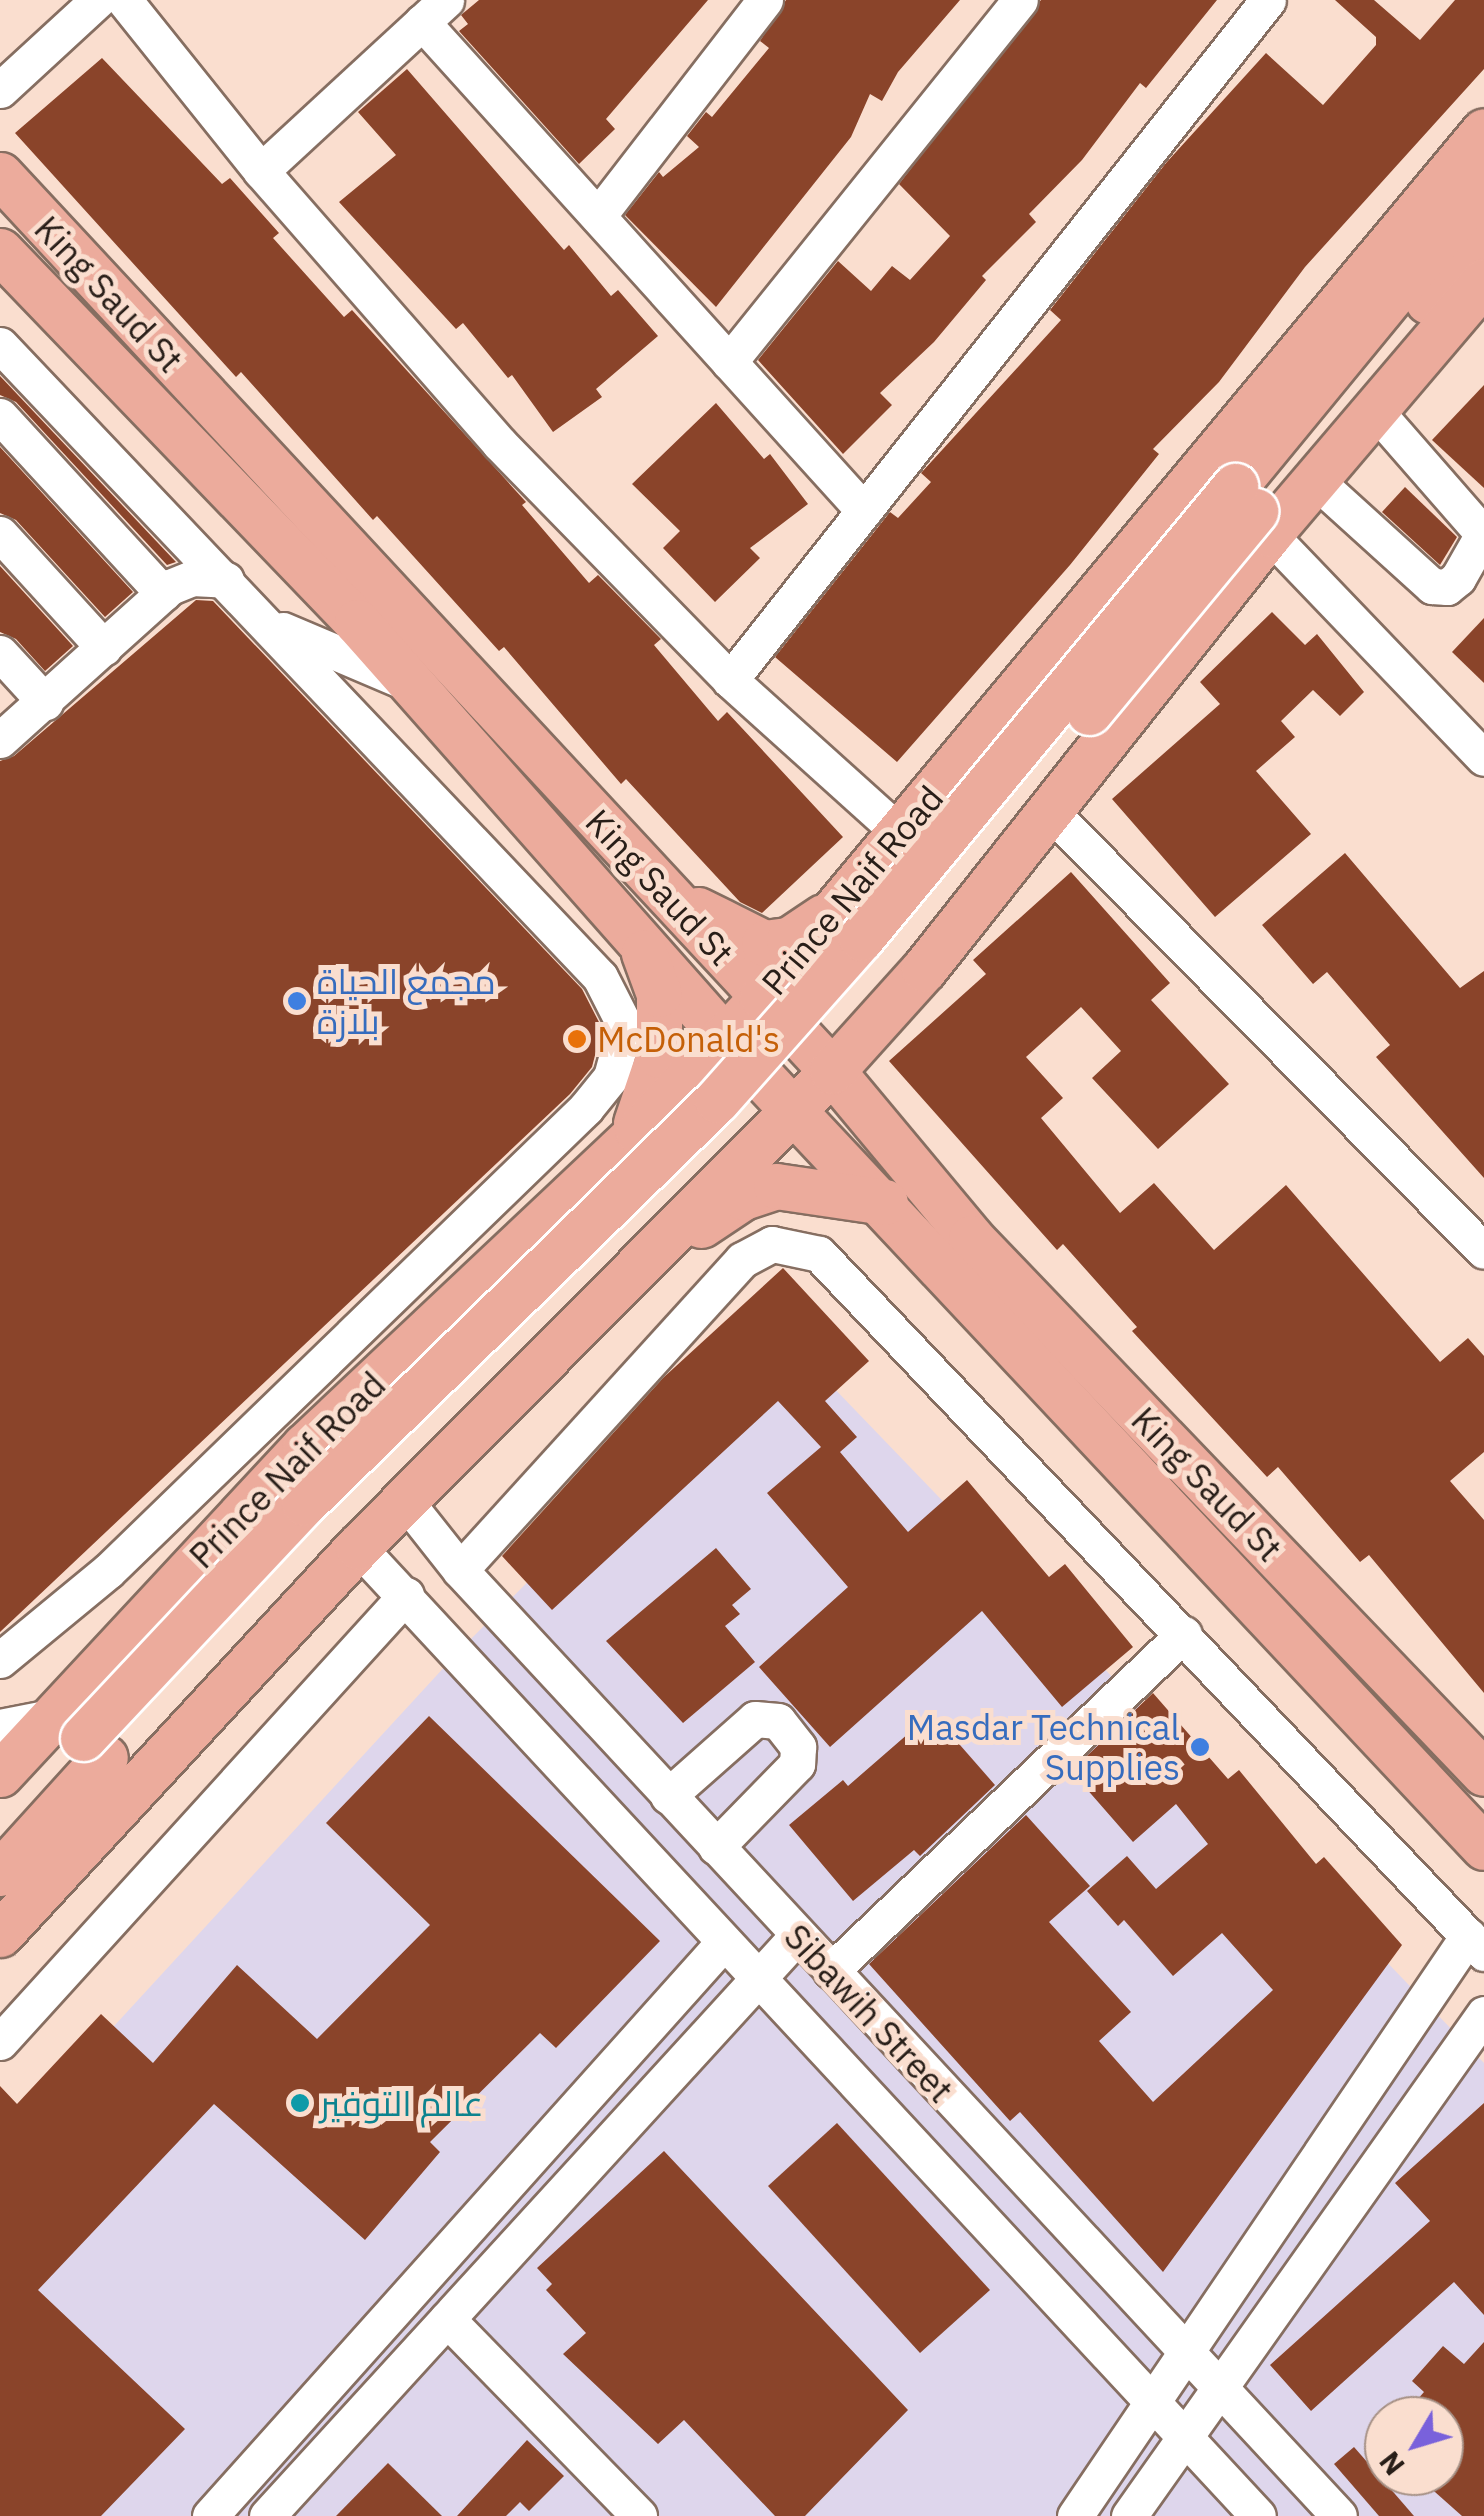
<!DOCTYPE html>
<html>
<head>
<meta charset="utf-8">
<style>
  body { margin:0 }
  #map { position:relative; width:1484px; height:2516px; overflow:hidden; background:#fadecf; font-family:"IBM Plex Sans",Cairo,sans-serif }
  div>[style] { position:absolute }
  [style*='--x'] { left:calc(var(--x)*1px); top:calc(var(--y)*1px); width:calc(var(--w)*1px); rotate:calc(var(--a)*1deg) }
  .commercial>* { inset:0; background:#ded6ec }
  .building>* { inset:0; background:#8a442a }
  .roads { filter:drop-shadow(2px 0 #866e61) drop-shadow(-2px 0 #866e61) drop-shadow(0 2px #866e61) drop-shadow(0 -2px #866e61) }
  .minor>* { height:35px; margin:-17.5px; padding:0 17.5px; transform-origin:17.5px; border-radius:17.5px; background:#fff }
  .major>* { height:45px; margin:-22.5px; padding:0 22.5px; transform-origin:22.5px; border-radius:22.5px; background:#ecab9c }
  .bridges { filter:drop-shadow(2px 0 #fff) drop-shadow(-2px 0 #fff) drop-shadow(0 2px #fff) drop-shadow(0 -2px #fff) }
  .major-bridge>* { height:45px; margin:-22.5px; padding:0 22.5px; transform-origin:22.5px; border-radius:22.5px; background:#ecab9c }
  .dots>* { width:28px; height:28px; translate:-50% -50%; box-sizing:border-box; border:5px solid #fadecf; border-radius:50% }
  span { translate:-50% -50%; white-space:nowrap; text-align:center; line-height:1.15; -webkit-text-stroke:10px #fadecf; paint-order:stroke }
  .street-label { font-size:35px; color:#281e18 }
  .shop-label { font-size:35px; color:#366cbe }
  .left { translate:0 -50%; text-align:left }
  .right { translate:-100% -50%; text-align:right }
  .food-label { font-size:35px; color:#c56008 }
  .culture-label { font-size:35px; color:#0d838f }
  .north { position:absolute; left:1364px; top:2396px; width:100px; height:100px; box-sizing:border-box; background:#fadecf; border:2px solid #a69186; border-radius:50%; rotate:232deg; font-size:28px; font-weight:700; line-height:40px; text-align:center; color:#281e18 }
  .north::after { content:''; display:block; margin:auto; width:35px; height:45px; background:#7961db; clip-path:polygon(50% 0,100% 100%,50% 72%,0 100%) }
</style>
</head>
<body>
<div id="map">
  <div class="commercial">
    <div style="clip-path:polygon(evenodd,778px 1330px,1484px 2063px,1484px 2516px,0 2516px,0 2150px,460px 1650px,778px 1330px,1384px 2416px,1444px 2416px,1444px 2476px,1384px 2476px,1384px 2416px)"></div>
  </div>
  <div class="building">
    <div style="clip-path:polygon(479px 0,708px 0,606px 119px,615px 129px,579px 164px,459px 31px,468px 24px,461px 15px)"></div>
    <div style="clip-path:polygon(786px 0,960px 0,898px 72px,882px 101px,870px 94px,851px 137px,716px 307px,625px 215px,659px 172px,663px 177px,699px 147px,687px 136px,706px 112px,712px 117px,769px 48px,760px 41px)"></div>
    <div style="clip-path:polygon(1041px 0,1217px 0,1146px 88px,1140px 83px,1082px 160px,1029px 214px,1036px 222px,982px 276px,986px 280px,934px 342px,880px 393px,892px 405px,843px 454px,758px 360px,838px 261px,871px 291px,892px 266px,910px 280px,950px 236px,899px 184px)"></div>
    <div style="clip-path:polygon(1335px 0,1374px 0,1420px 40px,1455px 0,1484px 0,1484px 69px,1305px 267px,1219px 382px,1153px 449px,1159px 454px,1070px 565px,897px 762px,775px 657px,890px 512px,898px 518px,931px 482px,921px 473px,1061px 320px,1050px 310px,1166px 163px,1266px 53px,1323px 105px,1376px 45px,1376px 37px)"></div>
    <div style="clip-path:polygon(102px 58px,222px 184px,230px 178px,279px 233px,273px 238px,344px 317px,352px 310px,526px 502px,522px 505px,589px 583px,598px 575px,661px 639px,654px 645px,718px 721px,727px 712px,843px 837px,762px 913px,740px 902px,626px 779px,621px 784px,504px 647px,499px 651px,377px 516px,373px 520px,241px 372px,236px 377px,15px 133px)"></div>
    <div style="clip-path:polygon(407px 69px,564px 250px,569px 245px,611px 296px,618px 290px,658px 336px,596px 389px,602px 397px,553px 432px,512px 375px,508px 378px,463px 323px,456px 329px,339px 202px,396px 155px,358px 112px)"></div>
    <div style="clip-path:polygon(0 376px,176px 562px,167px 565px,16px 402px,0 395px)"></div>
    <div style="clip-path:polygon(1484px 385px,1484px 488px,1432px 440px)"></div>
    <div style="clip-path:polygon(716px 403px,764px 459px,770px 454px,808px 504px,750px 548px,760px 558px,715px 602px,663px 548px,680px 531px,632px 484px)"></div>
    <div style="clip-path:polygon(0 447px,133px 592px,105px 617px,16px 520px,0 513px)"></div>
    <div style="clip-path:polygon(1405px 487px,1457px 537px,1440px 565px,1382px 512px)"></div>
    <div style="clip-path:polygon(0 566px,73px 646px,45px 671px,16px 639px,0 632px)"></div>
    <div style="clip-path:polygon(196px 600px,213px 601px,582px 989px,602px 1028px,592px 1067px,570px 1094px,0 1632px,0 761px,14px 756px)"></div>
    <div style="clip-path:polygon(1272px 612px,1305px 645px,1317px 634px,1364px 692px,1340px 716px,1313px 690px,1281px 721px,1295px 737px,1256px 771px,1311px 834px,1215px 917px,1112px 799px,1220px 704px,1200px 682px)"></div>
    <div style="clip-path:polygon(1484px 618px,1484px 683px,1452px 652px)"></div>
    <div style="clip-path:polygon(1345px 853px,1460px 988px,1484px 971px,1484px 1178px,1376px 1057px,1390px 1045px,1327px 972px,1313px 984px,1262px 925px)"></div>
    <div style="clip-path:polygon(1071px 872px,1170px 983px,1151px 1000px,1229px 1084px,1158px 1149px,1092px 1078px,1121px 1051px,1081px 1007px,1026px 1057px,1063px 1098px,1041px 1118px,1120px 1213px,1154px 1183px,1214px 1250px,1286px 1185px,1440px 1362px,1468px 1338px,1484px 1356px,1484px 1452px,1450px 1481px,1484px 1520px,1484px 1693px,1369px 1555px,1360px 1562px,1278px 1467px,1267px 1477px,1132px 1331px,1137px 1327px,1063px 1244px,1057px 1250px,889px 1061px,986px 974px,973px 960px)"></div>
    <div style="clip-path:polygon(783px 1268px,869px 1361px,825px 1401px,857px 1437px,840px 1452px,908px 1532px,967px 1480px,1049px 1577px,1065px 1564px,1133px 1647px,1062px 1707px,982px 1611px,830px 1747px,759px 1667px,848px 1587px,767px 1493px,821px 1447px,778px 1401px,552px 1610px,502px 1556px,663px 1378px)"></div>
    <div style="clip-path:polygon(716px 1548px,751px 1589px,732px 1605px,740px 1614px,725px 1626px,755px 1662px,683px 1723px,606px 1641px)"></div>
    <div style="clip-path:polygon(1153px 1693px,1228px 1779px,1239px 1770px,1316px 1864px,1324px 1857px,1402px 1945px,1163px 2272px,1020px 2112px,1010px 2121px,869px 1964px,1026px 1815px,1090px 1886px,1049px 1922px,1131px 2012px,1099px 2041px,1153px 2102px,1273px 1990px,1222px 1933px,1173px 1976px,1124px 1920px,1118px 1926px,1087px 1891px,1127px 1856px,1156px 1889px,1208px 1844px,1176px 1804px,1133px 1842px,1071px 1771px)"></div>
    <div style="clip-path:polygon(932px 1713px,995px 1785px,920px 1856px,914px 1850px,853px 1901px,789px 1825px,843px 1780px,848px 1786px)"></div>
    <div style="clip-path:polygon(429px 1716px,660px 1941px,556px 2048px,540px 2033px,430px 2142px,440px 2152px,365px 2240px,214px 2104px,38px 2290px,185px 2429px,101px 2516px,0 2516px,0 2086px,17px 2104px,101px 2014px,153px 2063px,237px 1965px,317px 2039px,430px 1925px,326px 1823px)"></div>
    <div style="clip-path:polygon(1484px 2103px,1484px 2315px,1454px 2282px,1311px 2411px,1270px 2365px,1430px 2221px,1395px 2183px)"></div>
    <div style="clip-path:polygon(837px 2123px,990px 2290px,920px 2353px,768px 2186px)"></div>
    <div style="clip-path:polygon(664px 2151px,908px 2410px,805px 2516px,775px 2516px,684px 2420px,658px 2444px,563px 2354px,586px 2333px,546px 2290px,552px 2284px,537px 2268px)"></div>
    <div style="clip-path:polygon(1484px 2342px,1484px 2516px,1462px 2516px,1417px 2476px,1444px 2476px,1444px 2416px,1403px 2416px,1424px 2392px,1412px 2381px,1443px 2346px,1464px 2364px)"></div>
    <div style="clip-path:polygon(527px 2440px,564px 2476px,529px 2511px,520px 2502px,506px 2516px,457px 2516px)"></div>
    <div style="clip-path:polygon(1354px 2447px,1382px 2479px,1414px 2516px,1379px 2516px,1334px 2464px)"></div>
    <div style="clip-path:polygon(388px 2463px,442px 2516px,336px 2516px)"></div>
  </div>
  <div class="roads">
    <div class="minor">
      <div style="--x:124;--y:0;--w:219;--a:51.3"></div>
      <div style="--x:261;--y:171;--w:361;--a:48.8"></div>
      <div style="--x:499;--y:443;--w:331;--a:45.7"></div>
      <div style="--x:730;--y:680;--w:229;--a:42"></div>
      <div style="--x:422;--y:22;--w:659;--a:47.89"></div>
      <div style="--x:0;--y:90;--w:133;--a:-42.6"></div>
      <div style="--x:261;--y:171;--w:252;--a:-42.7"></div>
      <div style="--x:598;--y:216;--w:273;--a:-52.3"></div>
      <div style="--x:0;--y:345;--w:871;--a:46.49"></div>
      <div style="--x:600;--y:977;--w:55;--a:63"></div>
      <div style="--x:625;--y:1026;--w:53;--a:105.4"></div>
      <div style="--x:611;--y:1077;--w:40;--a:129"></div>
      <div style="--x:586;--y:1108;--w:665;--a:135.91"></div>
      <div style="--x:108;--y:1571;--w:140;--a:140.5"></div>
      <div style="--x:729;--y:362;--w:464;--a:-51.2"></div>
      <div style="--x:0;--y:416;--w:241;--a:47.4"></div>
      <div style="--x:1315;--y:480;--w:158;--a:42.2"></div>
      <div style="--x:1432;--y:586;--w:15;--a:4"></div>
      <div style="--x:1447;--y:587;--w:14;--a:-39"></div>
      <div style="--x:1458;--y:578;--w:51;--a:-60.4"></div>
      <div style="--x:1483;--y:534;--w:164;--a:-131.1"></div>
      <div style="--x:0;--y:534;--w:154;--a:47.6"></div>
      <div style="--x:1269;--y:534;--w:310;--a:46.2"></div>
      <div style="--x:283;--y:630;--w:138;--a:23"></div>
      <div style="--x:0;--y:653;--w:67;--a:47.4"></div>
      <div style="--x:730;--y:680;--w:867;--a:-51.65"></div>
      <div style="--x:0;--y:740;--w:229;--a:-42"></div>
      <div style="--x:170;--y:587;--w:24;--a:-22"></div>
      <div style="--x:192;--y:578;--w:34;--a:3"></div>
      <div style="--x:1049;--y:810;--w:619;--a:45.39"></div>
      <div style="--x:407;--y:1503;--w:85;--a:51.7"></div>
      <div style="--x:460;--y:1570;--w:1291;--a:47.1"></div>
      <div style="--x:358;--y:1547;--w:1322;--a:47.11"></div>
      <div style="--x:460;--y:1570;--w:419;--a:-47.7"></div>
      <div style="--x:742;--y:1260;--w:34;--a:-28"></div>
      <div style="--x:772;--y:1244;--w:48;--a:12"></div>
      <div style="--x:819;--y:1254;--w:965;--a:46.43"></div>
      <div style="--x:0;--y:1727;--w:52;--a:-11.1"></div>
      <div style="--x:668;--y:1796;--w:116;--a:-41.5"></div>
      <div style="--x:755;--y:1719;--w:23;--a:5"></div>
      <div style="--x:778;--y:1721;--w:33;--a:52"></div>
      <div style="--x:798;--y:1747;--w:17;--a:93"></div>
      <div style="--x:797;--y:1764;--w:116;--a:134.3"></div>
      <div style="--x:831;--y:1971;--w:488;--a:-43.7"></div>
      <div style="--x:0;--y:2042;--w:604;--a:-47.75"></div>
      <div style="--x:447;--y:2319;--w:275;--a:45.7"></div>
      <div style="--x:210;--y:2516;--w:768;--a:-48.17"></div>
      <div style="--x:267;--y:2516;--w:786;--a:-47.58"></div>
      <div style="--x:1075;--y:2516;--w:701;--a:-55.88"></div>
      <div style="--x:1129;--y:2516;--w:615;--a:-54.73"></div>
    </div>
    <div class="major">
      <div style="--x:0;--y:175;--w:1223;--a:47.12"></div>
      <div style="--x:832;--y:1071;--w:217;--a:50.2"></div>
      <div style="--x:971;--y:1238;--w:741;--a:46.2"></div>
      <div style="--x:0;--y:251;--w:515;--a:46.1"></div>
      <div style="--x:357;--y:622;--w:553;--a:48.52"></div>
      <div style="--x:723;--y:1036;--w:1112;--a:46.82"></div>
      <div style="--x:1428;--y:301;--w:87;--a:-50.1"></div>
      <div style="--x:1235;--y:486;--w:392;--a:-50.6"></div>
      <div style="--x:698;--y:910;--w:74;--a:26.6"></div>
      <div style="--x:764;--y:943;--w:25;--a:-7"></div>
      <div style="--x:789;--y:940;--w:41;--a:-34.1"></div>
      <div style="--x:636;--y:1123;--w:72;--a:-71.3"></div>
      <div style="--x:659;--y:1055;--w:61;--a:-90"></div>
      <div style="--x:659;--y:994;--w:44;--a:-110.1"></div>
      <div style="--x:701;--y:1225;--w:50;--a:-33.7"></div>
      <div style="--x:743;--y:1197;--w:35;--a:-18"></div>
      <div style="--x:776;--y:1186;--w:110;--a:8.4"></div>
      <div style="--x:0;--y:1774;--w:448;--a:-47.1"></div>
      <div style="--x:305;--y:1446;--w:458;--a:-43.3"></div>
      <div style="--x:638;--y:1132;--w:183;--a:-47.4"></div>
      <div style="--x:762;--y:997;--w:1127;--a:-50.18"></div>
      <div style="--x:0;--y:1873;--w:156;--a:-47.8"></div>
      <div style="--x:0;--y:1934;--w:527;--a:-47.23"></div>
      <div style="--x:358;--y:1547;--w:672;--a:-45.12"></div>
      <div style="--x:832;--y:1071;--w:137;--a:-48"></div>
      <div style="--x:924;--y:969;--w:555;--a:-51.58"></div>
      <div style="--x:1269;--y:534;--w:332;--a:-49.6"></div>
    </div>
  </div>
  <div class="bridges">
    <div class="major-bridge">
      <div style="--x:1089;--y:712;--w:261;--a:-50.4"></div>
      <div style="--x:83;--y:1738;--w:323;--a:-46.8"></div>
      <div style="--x:304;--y:1503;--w:577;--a:-44.3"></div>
      <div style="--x:717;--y:1100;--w:217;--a:-48.4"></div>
      <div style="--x:861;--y:938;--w:587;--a:-50.39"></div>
    </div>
  </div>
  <div class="dots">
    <div style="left:297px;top:1001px;background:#3f7fe0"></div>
    <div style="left:577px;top:1039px;background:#e8710a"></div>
    <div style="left:1200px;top:1747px;background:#3f7fe0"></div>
    <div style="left:300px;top:2103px;background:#0f9aa8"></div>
  </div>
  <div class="street-label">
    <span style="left:109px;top:294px;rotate:47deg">King Saud St</span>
    <span style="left:660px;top:887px;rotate:47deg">King Saud St</span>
    <span style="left:852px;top:890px;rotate:-50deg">Prince Naif Road</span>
    <span style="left:287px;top:1470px;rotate:-45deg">Prince Naif Road</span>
    <span style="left:1207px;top:1484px;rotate:46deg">King Saud St</span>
    <span style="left:869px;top:2013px;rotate:47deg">Sibawih Street</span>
  </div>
  <div class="shop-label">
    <span class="left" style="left:317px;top:1001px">مجمع الحياة<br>بلازة</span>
    <span class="right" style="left:1180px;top:1747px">Masdar Technical<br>Supplies</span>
  </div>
  <div class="food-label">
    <span class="left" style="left:597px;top:1039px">McDonald's</span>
  </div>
  <div class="culture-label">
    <span class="left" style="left:320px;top:2103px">عالم التوفير</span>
  </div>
  <div class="north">N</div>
</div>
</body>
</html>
